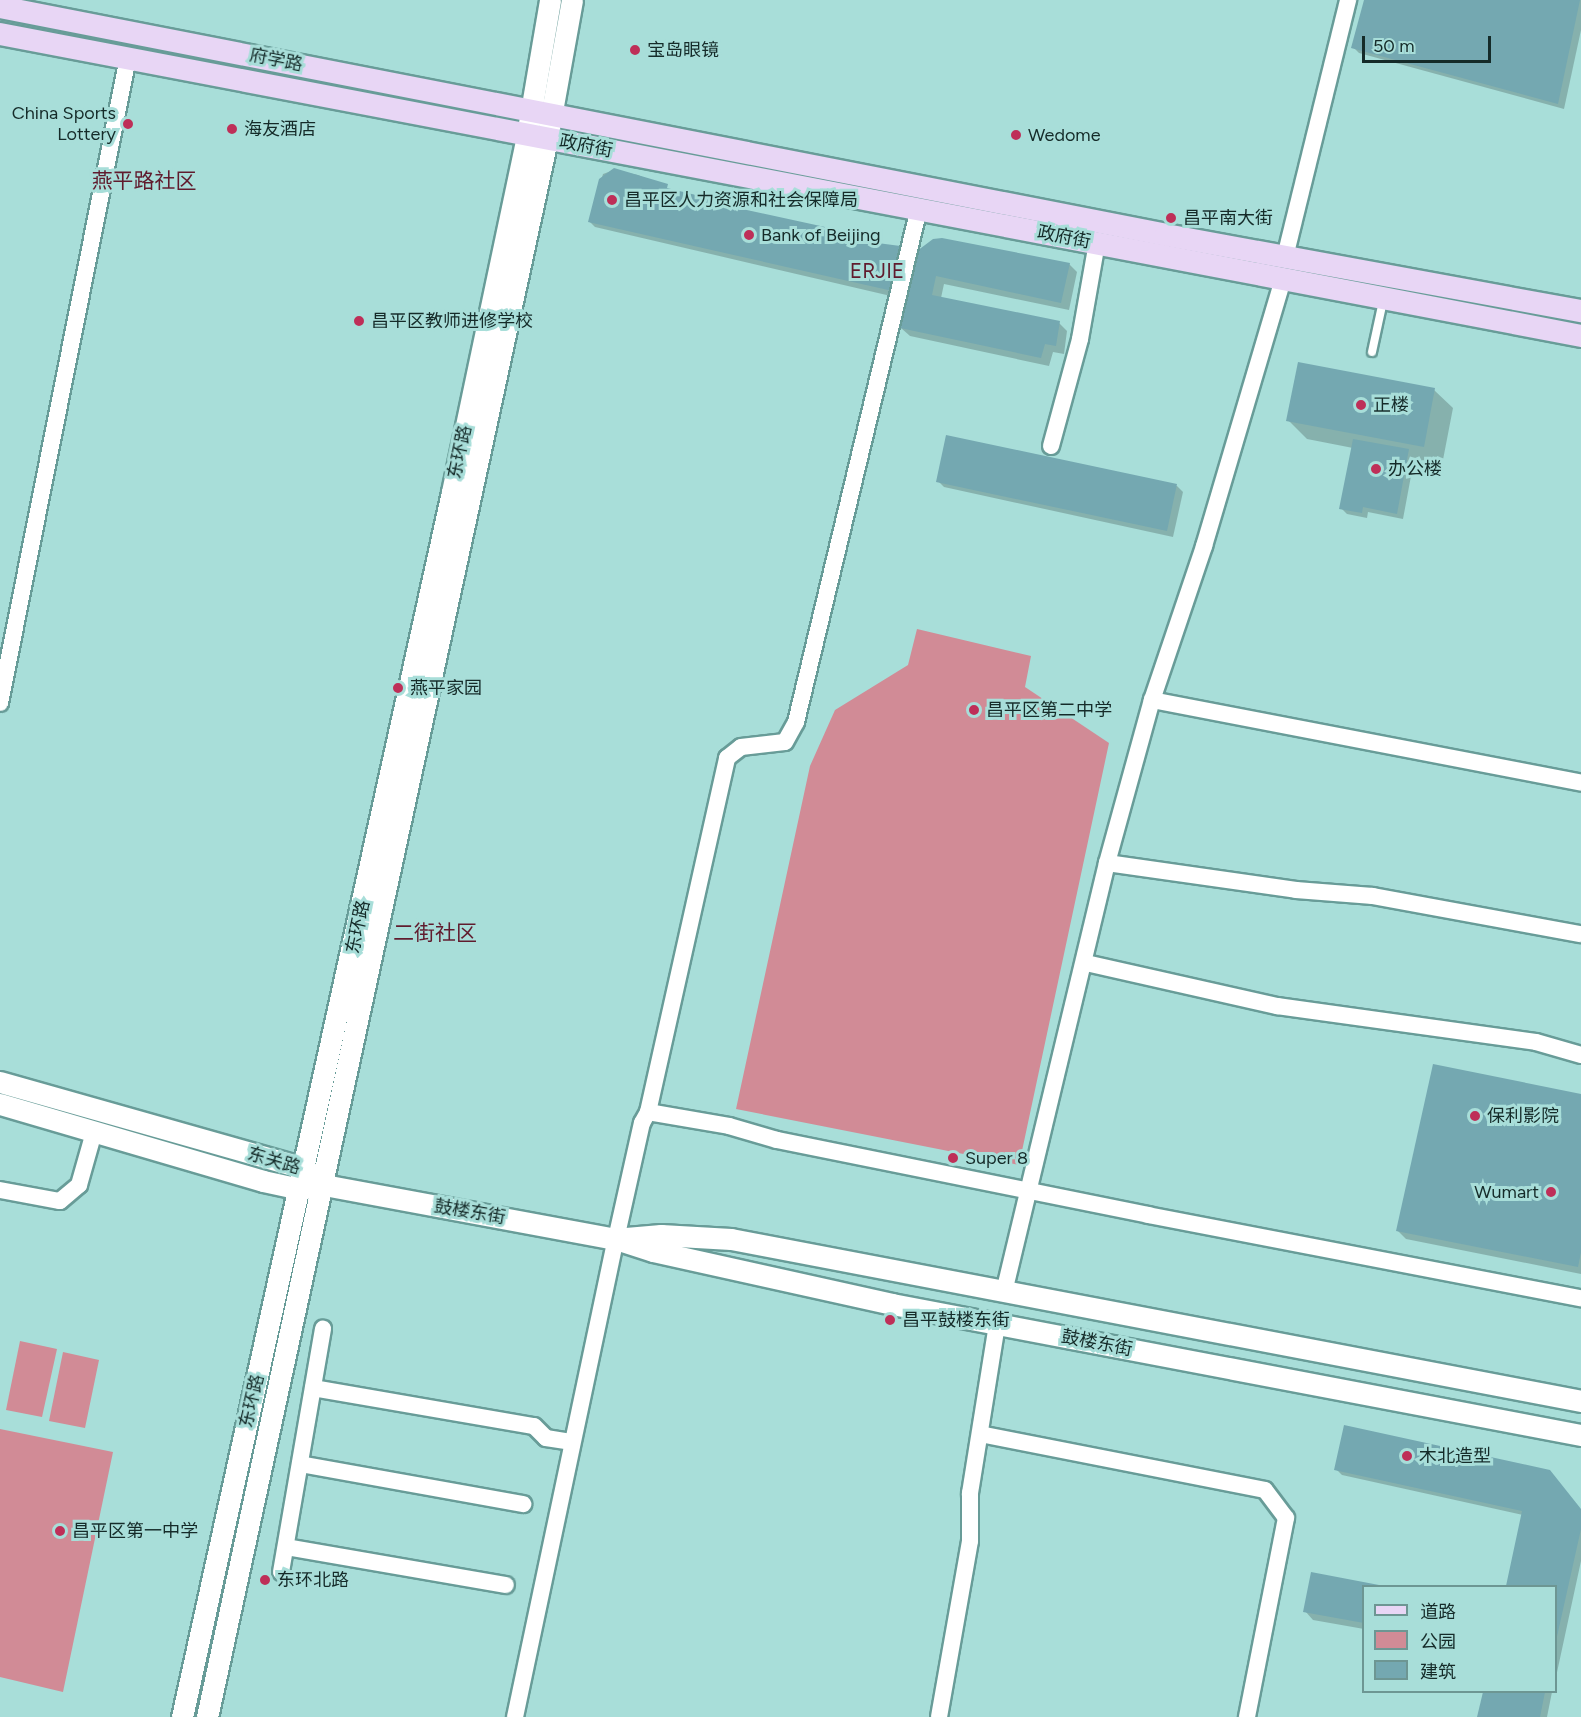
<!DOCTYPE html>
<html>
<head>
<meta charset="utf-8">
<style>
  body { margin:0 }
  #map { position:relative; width:1581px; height:1717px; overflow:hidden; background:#a8ded9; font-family:Figtree,"Noto Sans SC",sans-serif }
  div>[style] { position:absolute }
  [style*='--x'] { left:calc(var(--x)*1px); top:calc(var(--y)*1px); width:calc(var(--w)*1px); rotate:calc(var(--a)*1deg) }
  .green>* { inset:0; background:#d18b96 }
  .shadow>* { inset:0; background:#0003 }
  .building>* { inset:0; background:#74a8b1 }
  .roads { filter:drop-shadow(2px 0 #689c98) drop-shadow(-2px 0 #689c98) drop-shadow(0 2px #689c98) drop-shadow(0 -2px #689c98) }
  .service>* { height:8px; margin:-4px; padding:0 4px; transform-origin:4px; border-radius:4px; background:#fff }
  .minor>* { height:16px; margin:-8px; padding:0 8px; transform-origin:8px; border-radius:8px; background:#fff }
  .tertiary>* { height:21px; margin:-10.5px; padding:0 10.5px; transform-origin:10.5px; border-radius:10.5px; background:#fff }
  .secondary>* { height:22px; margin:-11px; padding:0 11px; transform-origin:11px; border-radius:11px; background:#e8d6f5 }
  .dots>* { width:16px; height:16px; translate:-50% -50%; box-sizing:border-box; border:3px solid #a8ded9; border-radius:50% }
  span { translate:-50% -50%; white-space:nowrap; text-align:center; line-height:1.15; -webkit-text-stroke:6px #a8ded9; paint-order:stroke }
  .poi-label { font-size:18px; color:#152b29 }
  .left { translate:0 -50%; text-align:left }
  .right { translate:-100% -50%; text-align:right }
  .street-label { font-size:18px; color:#152b29 }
  .quarter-label { font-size:21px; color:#601b2d }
  .legend { position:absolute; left:1362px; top:1585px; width:195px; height:108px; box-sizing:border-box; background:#a8ded9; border:2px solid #6d9693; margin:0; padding:8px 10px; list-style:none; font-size:18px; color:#152b29 }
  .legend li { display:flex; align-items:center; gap:12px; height:30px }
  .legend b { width:30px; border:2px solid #6d9693 }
  .scale { position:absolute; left:1362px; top:36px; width:129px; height:27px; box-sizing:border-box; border:3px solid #152b29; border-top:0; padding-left:8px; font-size:18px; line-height:21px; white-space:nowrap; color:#152b29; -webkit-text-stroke:4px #a8ded9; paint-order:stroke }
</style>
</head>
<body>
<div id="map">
  <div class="green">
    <div style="clip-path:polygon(917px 629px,1031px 656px,1025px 687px,1109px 743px,1019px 1165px,736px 1109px,810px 766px,835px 710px,908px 665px)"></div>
    <div style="clip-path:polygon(20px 1341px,57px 1349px,42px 1417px,6px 1410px)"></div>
    <div style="clip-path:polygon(63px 1352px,99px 1360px,85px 1428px,49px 1421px)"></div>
    <div style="clip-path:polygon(0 1429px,113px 1452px,63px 1692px,0 1677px)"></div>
  </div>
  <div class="shadow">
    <div style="clip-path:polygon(1366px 0,1581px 0,1581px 30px,1564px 109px,1359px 53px,1353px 47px)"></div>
    <div style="clip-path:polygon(614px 170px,638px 175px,673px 191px,724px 203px,729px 208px,848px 233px,853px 242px,907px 248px,917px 258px,1069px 264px,1077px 272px,1069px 310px,944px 284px,941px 298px,1059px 323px,1067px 331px,1064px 354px,1053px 352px,1049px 366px,910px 336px,901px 328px,908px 300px,595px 227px,589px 221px,603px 174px)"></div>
    <div style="clip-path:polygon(1434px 390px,1453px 408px,1442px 465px,1414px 460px,1403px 519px,1368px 512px,1367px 518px,1347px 514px,1341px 508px,1353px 448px,1307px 439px,1288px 420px)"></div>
    <div style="clip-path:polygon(938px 481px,1177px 486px,1183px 492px,1173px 537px,944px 487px)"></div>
    <div style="clip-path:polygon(1581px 1095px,1581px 1274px,1406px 1239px,1398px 1231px)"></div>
    <div style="clip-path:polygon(1336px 1469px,1581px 1510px,1581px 1561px,1556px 1677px,1556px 1586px,1507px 1586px,1523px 1515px,1342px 1475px)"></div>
    <div style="clip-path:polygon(1312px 1574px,1376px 1586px,1364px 1586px,1364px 1629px,1313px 1620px,1305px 1611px)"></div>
    <div style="clip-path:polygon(1484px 1692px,1552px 1692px,1547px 1717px,1479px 1717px)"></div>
  </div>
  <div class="building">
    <div style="clip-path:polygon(1364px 0,1580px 0,1558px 104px,1351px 48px)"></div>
    <div style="clip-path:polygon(614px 168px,668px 184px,667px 188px,725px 202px,724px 205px,848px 232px,847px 239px,908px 247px,897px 292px,588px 222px,599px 179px)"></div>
    <div style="clip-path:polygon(942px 238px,1070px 263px,1061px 303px,936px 276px,932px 295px,1060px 321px,1056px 346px,1045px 344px,1041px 358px,900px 328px,917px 251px,933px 239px)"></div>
    <div style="clip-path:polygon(1298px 362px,1435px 388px,1424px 447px,1286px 421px)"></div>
    <div style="clip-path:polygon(946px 435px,1177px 484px,1167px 531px,936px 482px)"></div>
    <div style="clip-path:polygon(1353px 439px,1409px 449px,1397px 514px,1363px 507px,1362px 513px,1339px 509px)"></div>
    <div style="clip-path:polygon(1433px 1064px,1581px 1094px,1581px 1252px,1578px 1267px,1396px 1231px)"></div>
    <div style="clip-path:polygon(1344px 1425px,1550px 1470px,1581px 1509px,1581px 1529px,1556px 1641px,1556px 1586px,1506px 1586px,1522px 1511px,1334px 1470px)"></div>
    <div style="clip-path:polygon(1311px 1572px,1379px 1585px,1364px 1586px,1364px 1623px,1303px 1612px)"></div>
    <div style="clip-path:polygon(1483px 1692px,1545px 1692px,1540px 1717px,1477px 1717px)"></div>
  </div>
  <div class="roads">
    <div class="service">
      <div style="--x:1372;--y:352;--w:52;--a:-77.8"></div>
    </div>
    <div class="minor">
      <div style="--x:1285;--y:257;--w:265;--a:-76.2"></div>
      <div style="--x:1051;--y:446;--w:111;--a:-74.8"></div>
      <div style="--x:1080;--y:339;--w:97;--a:-80"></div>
      <div style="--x:1152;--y:700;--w:437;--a:10.9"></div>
      <div style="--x:0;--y:703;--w:659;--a:-78.79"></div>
      <div style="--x:1107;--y:863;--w:191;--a:8.1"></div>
      <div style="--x:1296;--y:890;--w:77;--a:4.5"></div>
      <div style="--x:1373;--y:896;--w:211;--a:10.4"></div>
      <div style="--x:1086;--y:963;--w:196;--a:12.7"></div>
      <div style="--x:1277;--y:1006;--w:261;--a:7.9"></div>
      <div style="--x:1536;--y:1042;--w:47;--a:16.1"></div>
      <div style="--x:648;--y:1112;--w:82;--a:9.8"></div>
      <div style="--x:729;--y:1126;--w:50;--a:16.3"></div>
      <div style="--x:777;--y:1140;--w:379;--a:11.4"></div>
      <div style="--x:1148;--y:1215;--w:441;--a:10.9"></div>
      <div style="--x:0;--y:1190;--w:61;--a:10.4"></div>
      <div style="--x:60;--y:1201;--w:25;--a:-40"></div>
      <div style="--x:79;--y:1185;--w:55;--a:-74.2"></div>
      <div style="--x:1004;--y:1292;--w:441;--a:-76.5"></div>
      <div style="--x:1107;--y:863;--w:169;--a:-74.6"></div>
      <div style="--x:1152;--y:700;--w:163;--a:-71.3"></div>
      <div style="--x:1204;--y:546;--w:278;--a:-73.5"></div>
      <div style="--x:313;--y:1388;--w:224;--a:9.8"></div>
      <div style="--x:534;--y:1426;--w:17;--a:45"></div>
      <div style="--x:546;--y:1438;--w:25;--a:9"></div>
      <div style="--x:980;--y:1434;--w:290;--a:11.1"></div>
      <div style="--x:1265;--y:1490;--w:35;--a:53"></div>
      <div style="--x:1286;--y:1518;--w:203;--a:101.1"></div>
      <div style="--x:300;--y:1464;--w:227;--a:10.2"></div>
      <div style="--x:286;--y:1547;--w:223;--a:9.8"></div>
      <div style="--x:281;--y:1572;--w:247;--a:-80.2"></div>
      <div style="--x:515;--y:1717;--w:489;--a:-78.1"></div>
      <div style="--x:616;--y:1239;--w:119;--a:-77.4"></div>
      <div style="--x:642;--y:1123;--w:13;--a:-61"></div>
      <div style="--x:648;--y:1112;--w:363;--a:-77.4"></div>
      <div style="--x:727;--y:758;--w:18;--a:-38"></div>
      <div style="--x:741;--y:747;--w:44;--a:-6.5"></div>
      <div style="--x:785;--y:742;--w:23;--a:-61"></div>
      <div style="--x:796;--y:722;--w:529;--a:-76.54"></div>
      <div style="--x:939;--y:1717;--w:179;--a:-80"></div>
      <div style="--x:970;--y:1541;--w:48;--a:-90"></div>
      <div style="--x:970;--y:1493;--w:171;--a:-80.9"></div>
    </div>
    <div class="tertiary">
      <div style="--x:0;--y:1082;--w:316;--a:15.8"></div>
      <div style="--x:304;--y:1168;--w:14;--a:39"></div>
      <div style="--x:0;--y:1104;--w:274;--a:16.3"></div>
      <div style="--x:263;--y:1181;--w:38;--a:12"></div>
      <div style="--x:300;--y:1189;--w:24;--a:-9"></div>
      <div style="--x:324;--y:1185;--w:297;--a:10.5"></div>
      <div style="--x:616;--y:1239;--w:39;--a:18"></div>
      <div style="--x:653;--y:1251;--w:245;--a:12.5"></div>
      <div style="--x:892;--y:1304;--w:701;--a:10.77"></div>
      <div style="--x:626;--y:1238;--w:35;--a:-5"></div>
      <div style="--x:661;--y:1235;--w:70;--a:3.3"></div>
      <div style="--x:731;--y:1239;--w:865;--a:10.79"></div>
      <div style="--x:182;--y:1717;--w:1254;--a:-77.57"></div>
      <div style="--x:452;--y:492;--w:365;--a:-78.1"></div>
      <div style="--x:527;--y:135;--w:137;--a:-80.3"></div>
      <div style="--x:207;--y:1717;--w:1614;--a:-77.84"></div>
      <div style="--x:547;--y:139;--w:141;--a:-79.8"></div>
    </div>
    <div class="secondary">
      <div style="--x:0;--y:7;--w:1188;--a:11.06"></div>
      <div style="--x:1166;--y:235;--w:422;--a:10.4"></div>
      <div style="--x:0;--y:34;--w:1610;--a:10.81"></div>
    </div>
  </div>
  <div class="dots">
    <div style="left:635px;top:50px;background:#be2f58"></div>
    <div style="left:128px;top:124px;background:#be2f58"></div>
    <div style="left:232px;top:129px;background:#be2f58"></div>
    <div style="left:1016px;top:135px;background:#be2f58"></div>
    <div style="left:612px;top:200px;background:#be2f58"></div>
    <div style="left:1171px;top:218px;background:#be2f58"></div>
    <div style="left:749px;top:235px;background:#be2f58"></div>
    <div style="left:359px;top:321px;background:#be2f58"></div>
    <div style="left:1361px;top:405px;background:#be2f58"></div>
    <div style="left:1376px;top:469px;background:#be2f58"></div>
    <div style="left:398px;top:688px;background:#be2f58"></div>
    <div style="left:974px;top:710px;background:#be2f58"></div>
    <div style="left:1475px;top:1116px;background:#be2f58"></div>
    <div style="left:953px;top:1158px;background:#be2f58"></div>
    <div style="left:1551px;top:1192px;background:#be2f58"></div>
    <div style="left:890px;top:1320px;background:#be2f58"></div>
    <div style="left:1407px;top:1456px;background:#be2f58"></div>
    <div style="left:60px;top:1531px;background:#be2f58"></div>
    <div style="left:265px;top:1580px;background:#be2f58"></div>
  </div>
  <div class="poi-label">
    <span class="left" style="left:647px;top:50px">宝岛眼镜</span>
    <span class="right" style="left:116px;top:124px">China Sports<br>Lottery</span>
    <span class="left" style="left:244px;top:129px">海友酒店</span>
    <span class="left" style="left:1028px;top:135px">Wedome</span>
    <span class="left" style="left:624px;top:200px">昌平区人力资源和社会保障局</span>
    <span class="left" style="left:1183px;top:218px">昌平南大街</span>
    <span class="left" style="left:761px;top:235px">Bank of Beijing</span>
    <span class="left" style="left:371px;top:321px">昌平区教师进修学校</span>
    <span class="left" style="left:1373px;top:405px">正楼</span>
    <span class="left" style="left:1388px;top:469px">办公楼</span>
    <span class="left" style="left:410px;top:688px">燕平家园</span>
    <span class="left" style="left:986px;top:710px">昌平区第二中学</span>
    <span class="left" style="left:1487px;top:1116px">保利影院</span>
    <span class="left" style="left:965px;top:1158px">Super 8</span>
    <span class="right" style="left:1539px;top:1192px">Wumart</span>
    <span class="left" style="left:902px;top:1320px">昌平鼓楼东街</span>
    <span class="left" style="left:1419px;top:1456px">木北造型</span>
    <span class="left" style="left:72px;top:1531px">昌平区第一中学</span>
    <span class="left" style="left:277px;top:1580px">东环北路</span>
  </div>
  <div class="street-label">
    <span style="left:276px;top:60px;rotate:11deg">府学路</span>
    <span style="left:586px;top:146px;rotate:11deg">政府街</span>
    <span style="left:1064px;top:237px;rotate:11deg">政府街</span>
    <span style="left:460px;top:452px;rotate:-78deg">东环路</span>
    <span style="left:358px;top:927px;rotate:-78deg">东环路</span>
    <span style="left:274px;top:1161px;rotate:16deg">东关路</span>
    <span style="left:470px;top:1212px;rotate:10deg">鼓楼东街</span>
    <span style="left:1097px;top:1343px;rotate:11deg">鼓楼东街</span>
    <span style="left:252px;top:1401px;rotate:-77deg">东环路</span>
  </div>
  <div class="quarter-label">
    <span style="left:144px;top:181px">燕平路社区</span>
    <span style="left:877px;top:271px">ERJIE</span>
    <span style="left:435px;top:933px">二街社区</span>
  </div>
  <ul class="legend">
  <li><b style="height:8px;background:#e8d6f5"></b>道路</li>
  <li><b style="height:16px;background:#d18b96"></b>公园</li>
  <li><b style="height:16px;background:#74a8b1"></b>建筑</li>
  </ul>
  <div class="scale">50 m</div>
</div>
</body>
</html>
